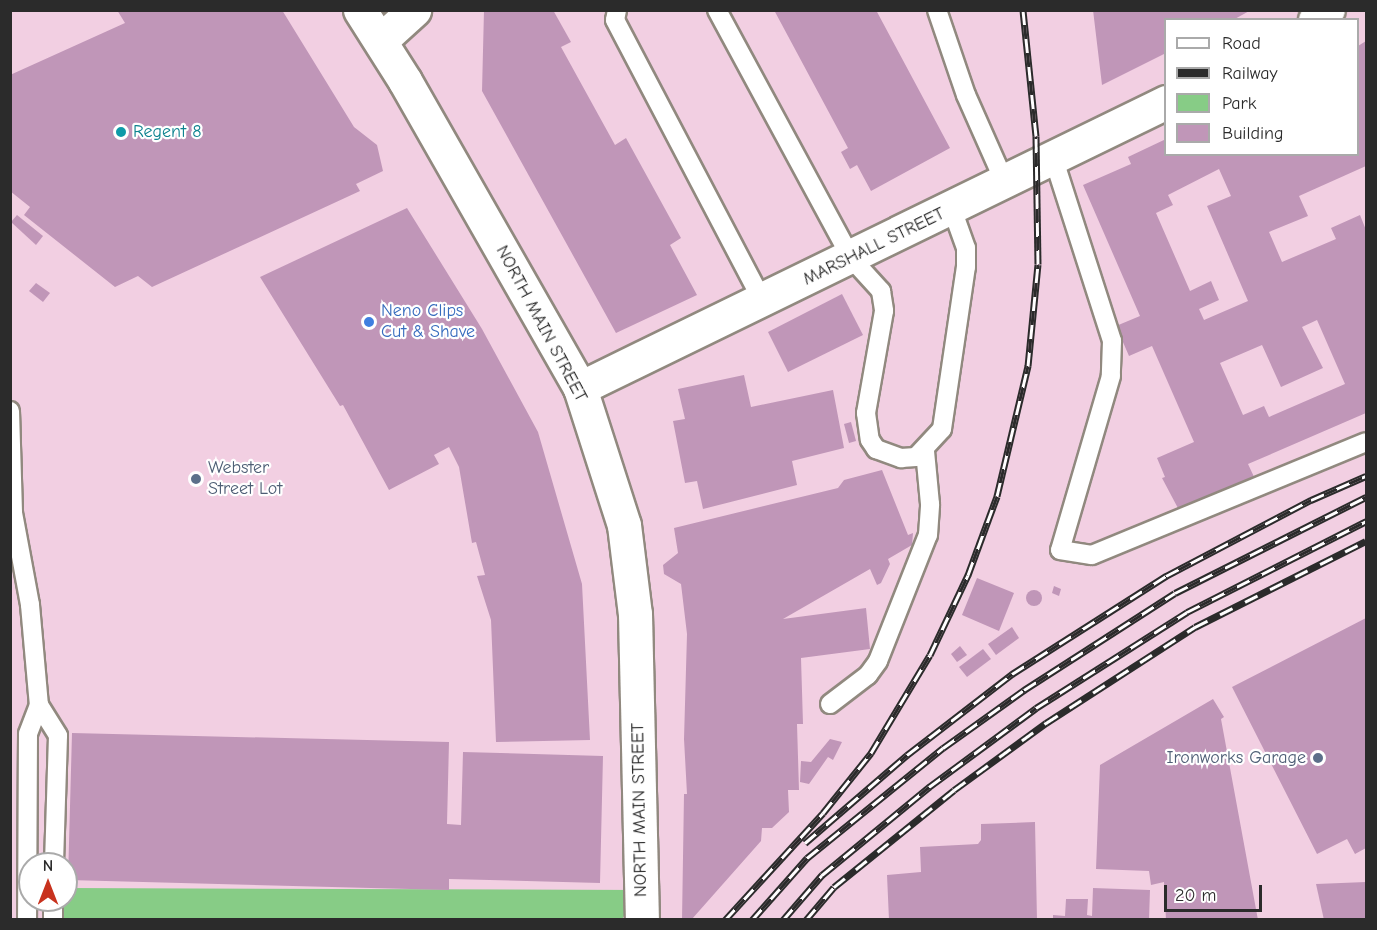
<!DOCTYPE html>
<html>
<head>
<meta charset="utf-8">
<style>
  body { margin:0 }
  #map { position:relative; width:1377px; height:930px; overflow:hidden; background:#f7e7d3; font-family:"Comic Neue",sans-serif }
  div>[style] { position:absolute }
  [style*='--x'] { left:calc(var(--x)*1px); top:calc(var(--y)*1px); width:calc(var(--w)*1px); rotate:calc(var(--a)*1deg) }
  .built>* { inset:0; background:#f2cfe2 }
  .green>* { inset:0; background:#87cc86 }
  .building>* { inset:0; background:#c096b8 }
  .round { border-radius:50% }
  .roads { filter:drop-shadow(2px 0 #91897f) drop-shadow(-2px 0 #91897f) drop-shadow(0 2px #91897f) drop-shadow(0 -2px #91897f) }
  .lane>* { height:18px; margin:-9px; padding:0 9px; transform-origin:9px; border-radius:9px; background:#fff }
  .street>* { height:33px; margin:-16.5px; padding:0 16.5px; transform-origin:16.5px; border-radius:16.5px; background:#fff }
  .primary>* { height:33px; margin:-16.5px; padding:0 16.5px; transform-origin:16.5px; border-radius:16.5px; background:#fff }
  .rail>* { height:7px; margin-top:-3.5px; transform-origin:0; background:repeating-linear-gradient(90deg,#fff 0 14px,#2b2b2b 0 28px); box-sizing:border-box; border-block:2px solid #2b2b2b }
  .dots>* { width:16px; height:16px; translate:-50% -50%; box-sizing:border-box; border:3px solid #fff; border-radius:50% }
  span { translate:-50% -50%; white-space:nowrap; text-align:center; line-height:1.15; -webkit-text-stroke:4.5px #fff; paint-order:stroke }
  .culture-label { font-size:18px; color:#0d838f }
  .left { translate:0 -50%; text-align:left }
  .street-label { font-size:18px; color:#2b2b2b }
  .shop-label { font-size:18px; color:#366cbe }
  .service-label { font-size:18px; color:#4e5e75 }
  .right { translate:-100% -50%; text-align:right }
  .frame { position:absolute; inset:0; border:12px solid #2b2b2b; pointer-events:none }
  .legend { position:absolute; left:1164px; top:18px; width:195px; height:138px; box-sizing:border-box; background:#fff; border:2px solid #aaa; margin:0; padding:8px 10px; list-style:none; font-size:18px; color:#2b2b2b }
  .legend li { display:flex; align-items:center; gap:12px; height:30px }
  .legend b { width:30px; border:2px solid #aaa }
  .north { position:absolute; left:18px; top:852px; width:60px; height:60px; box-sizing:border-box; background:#fff; border:2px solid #aaa; border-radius:50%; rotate:0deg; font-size:16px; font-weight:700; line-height:24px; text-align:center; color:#2b2b2b }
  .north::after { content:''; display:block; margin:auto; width:21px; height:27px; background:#c8321e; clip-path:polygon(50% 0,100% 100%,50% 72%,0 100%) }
  .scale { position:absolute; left:1164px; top:885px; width:98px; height:27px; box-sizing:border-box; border:3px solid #2b2b2b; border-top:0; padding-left:8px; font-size:18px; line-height:21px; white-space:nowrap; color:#2b2b2b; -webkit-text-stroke:4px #fff; paint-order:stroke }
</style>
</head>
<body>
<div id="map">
  <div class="built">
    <div style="clip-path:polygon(evenodd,11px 11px,1366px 11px,1366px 919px,11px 919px,11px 11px,1166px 20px,1358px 20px,1358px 154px,1166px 154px,1166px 20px,11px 11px,30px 864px,66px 864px,66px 900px,30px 900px,30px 864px)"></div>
  </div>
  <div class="green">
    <div style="clip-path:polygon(66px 888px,642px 890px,622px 919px,57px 919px,57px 900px,66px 900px)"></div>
  </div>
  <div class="building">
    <div style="clip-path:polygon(117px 10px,282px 10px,354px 127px,377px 145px,383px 171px,356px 184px,360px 191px,152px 287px,138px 276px,115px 287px,24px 215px,30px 207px,10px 191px,10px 75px,125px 23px)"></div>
    <div style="clip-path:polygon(484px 10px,553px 10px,571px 42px,561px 47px,615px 145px,626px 138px,681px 238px,670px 245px,697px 295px,616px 333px,482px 91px)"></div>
    <div style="clip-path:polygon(774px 10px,876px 10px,950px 148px,871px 191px,857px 165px,850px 169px,841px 152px,848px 148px)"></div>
    <div style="clip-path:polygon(1093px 10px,1251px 10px,1233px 20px,1166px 20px,1166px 53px,1102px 85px)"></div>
    <div style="clip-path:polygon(evenodd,1366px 41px,1366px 166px,1299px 196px,1308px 216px,1269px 232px,1282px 262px,1336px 239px,1331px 228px,1360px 215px,1366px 230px,1366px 413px,1248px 464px,1255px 479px,1180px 512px,1162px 478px,1165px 477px,1157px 458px,1194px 442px,1152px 346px,1129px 356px,1116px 326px,1140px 316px,1083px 185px,1131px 164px,1128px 157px,1166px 139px,1166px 154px,1358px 154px,1358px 46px,1366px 41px,1219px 169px,1231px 196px,1207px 206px,1248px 301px,1204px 320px,1199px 309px,1219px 300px,1211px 281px,1190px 291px,1156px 213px,1173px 205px,1168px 195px,1219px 169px,1366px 41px,1317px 320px,1345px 384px,1269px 417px,1264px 406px,1243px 415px,1220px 363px,1262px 345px,1281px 387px,1323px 368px,1302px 327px,1317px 320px)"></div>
    <div style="clip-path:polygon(407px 208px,482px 329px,538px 432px,582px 584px,590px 740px,496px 742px,491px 620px,477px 576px,485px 575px,476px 542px,472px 543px,459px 467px,449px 447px,434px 455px,439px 464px,389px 490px,343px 405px,340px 406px,260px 277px)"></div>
    <div style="clip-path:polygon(17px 215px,43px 236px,36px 245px,11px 222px)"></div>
    <div style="clip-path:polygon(36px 283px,50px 293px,43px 302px,29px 291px)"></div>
    <div style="clip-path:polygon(842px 294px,863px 335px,788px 372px,768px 332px)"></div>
    <div style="clip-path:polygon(744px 375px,751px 407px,833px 390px,844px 448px,792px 461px,797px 485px,703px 509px,697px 481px,685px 483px,673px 421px,685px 419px,678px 389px)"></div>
    <div style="clip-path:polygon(851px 422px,856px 441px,849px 443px,844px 424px)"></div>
    <div style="clip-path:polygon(882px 470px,908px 535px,913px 533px,912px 545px,888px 559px,890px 564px,881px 583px,877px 585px,870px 569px,783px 619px,866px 608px,870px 649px,801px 658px,803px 724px,797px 724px,799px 790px,788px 790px,789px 812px,772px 828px,762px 828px,761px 841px,692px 919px,682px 920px,684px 794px,687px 794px,684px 739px,687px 634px,681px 584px,664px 574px,663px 565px,678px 553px,674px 528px,838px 488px,844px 480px)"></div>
    <div style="clip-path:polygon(977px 578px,1014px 593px,999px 631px,962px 615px)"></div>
    <div style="clip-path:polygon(1054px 586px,1061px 589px,1059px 596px,1052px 593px)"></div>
    <div class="round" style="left:1026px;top:590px;width:16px;height:16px"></div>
    <div style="clip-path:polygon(1366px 618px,1366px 848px,1355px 854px,1347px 839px,1317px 854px,1232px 687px)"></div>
    <div style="clip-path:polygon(1012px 627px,1019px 638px,996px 655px,988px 644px)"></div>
    <div style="clip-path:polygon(960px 646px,967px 655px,957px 662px,951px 654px)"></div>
    <div style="clip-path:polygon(983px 649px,991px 659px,967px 677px,959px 667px)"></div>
    <div style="clip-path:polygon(1213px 699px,1224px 717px,1221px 719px,1258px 920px,1166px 920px,1164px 882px,1151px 885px,1149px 871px,1096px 869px,1100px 765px)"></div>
    <div style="clip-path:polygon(72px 733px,449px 742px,447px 824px,461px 825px,463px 752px,603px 756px,600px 883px,449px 879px,449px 890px,68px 880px)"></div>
    <div style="clip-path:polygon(830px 739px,842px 742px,833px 760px,828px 757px,809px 784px,800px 782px,801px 761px,811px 762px)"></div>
    <div style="clip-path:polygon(1035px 822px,1037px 920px,889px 920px,887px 875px,921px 872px,920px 847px,978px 844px,981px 840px,981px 824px)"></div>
    <div style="clip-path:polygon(1366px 882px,1366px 920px,1324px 920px,1316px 884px)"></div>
    <div style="clip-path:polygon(1093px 888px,1150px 890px,1149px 920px,1053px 920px,1053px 915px,1065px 916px,1066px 899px,1088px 899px,1087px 915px,1092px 916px)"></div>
  </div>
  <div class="roads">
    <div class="lane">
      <div style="--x:617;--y:10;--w:10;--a:101"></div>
      <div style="--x:615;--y:20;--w:316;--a:62.3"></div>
      <div style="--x:717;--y:10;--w:282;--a:61.6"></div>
      <div style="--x:851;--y:258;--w:45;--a:47.7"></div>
      <div style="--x:881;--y:291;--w:20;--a:81"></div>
      <div style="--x:884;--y:311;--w:104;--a:100"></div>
      <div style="--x:866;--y:413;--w:27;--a:82"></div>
      <div style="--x:870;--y:440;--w:11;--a:56"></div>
      <div style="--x:876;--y:449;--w:27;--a:20"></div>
      <div style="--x:901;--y:458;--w:15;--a:-4"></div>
      <div style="--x:916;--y:457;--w:38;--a:-47"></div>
      <div style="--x:942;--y:429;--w:164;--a:-81.6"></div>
      <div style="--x:966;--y:267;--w:19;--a:-90"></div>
      <div style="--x:966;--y:248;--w:41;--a:-109.7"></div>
      <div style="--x:937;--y:10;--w:90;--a:71.2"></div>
      <div style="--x:966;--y:95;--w:96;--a:66.1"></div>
      <div style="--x:1054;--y:160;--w:190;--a:72.2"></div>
      <div style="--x:1112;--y:341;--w:35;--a:92"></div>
      <div style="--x:1111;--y:376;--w:181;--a:106.3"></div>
      <div style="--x:1060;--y:550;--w:32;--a:9"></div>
      <div style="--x:1092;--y:555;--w:296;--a:-22.4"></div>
      <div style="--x:10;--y:411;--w:102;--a:88.3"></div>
      <div style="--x:13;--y:513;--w:94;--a:79.5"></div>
      <div style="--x:30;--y:605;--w:100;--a:84.9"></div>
      <div style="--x:39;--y:705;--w:31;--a:111"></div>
      <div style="--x:28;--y:734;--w:186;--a:90.3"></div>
      <div style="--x:830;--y:704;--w:48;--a:-37.3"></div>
      <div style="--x:868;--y:675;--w:17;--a:-54"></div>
      <div style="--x:878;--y:661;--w:136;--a:-68.4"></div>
      <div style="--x:928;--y:535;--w:31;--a:-86"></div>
      <div style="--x:930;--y:504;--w:53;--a:-95.4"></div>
      <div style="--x:39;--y:705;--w:36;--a:58"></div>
      <div style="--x:58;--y:736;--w:128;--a:91.8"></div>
      <div style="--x:53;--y:920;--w:20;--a:-90"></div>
    </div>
    <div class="street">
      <div style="--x:1315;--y:20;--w:16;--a:-38"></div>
      <div style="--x:381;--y:40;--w:45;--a:-42.3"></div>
      <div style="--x:580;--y:388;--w:652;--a:-26.01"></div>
    </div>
    <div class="primary">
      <div style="--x:360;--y:10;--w:84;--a:57.6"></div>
      <div style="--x:405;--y:81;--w:353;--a:60.3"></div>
      <div style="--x:580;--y:388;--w:144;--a:72.2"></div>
      <div style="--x:624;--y:525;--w:90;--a:83"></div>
      <div style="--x:635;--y:614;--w:306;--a:88.7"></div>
    </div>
  </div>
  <div class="rail">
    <div style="--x:805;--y:843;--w:135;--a:-40.8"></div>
    <div style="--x:907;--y:755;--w:133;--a:-37.6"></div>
    <div style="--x:1012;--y:674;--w:183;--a:-32.5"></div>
    <div style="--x:1166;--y:576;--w:164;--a:-27.7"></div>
    <div style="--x:1311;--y:500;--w:60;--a:-23.6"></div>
    <div style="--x:725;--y:920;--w:145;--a:-47.5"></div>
    <div style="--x:823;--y:813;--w:77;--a:-51.3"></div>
    <div style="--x:871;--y:753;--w:114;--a:-59"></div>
    <div style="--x:930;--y:655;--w:89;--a:-64.6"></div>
    <div style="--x:968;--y:575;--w:84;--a:-69.8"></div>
    <div style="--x:997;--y:496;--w:134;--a:-76.6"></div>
    <div style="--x:1028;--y:366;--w:102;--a:-84.4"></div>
    <div style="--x:1038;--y:264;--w:128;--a:-90.9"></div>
    <div style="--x:1036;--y:136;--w:127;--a:-95.9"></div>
    <div style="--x:752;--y:920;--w:83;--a:-48.4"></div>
    <div style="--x:807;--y:858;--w:175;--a:-39"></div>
    <div style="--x:943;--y:748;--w:100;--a:-35.6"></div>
    <div style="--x:1024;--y:690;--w:179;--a:-32.7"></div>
    <div style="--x:1175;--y:593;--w:214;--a:-26.7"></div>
    <div style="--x:783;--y:920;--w:60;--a:-49.1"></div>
    <div style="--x:822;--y:875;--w:139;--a:-39.4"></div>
    <div style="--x:929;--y:787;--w:133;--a:-36.4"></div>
    <div style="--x:1036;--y:708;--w:179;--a:-32.4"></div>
    <div style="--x:1187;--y:612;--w:201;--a:-26.9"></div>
    <div style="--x:806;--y:920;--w:43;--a:-49.7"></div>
    <div style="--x:834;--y:887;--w:154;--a:-38.9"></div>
    <div style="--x:954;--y:790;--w:114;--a:-36.1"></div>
    <div style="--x:1046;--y:723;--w:177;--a:-32.8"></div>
    <div style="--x:1195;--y:627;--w:191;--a:-26.7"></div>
  </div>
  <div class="dots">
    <div style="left:121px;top:132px;background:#0f9aa8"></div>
    <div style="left:369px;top:322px;background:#3f7fe0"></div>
    <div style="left:196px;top:479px;background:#5c6f8a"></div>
    <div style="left:1318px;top:758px;background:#5c6f8a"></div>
  </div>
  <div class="culture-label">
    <span class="left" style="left:133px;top:132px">Regent 8</span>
  </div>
  <div class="street-label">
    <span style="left:874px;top:247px;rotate:-26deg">MARSHALL STREET</span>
    <span style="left:541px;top:324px;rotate:62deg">NORTH MAIN STREET</span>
    <span style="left:640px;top:810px;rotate:-91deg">NORTH MAIN STREET</span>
  </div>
  <div class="shop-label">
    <span class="left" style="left:381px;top:322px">Neno Clips<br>Cut &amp; Shave</span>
  </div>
  <div class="service-label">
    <span class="left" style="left:208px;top:479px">Webster<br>Street Lot</span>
    <span class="right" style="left:1306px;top:758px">Ironworks Garage</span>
  </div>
  <div class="frame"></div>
  <ul class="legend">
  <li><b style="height:8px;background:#fff"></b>Road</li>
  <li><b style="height:8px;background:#2b2b2b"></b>Railway</li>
  <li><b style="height:16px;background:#87cc86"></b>Park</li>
  <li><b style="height:16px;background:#c096b8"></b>Building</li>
  </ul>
  <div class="north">N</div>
  <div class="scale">20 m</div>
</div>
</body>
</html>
